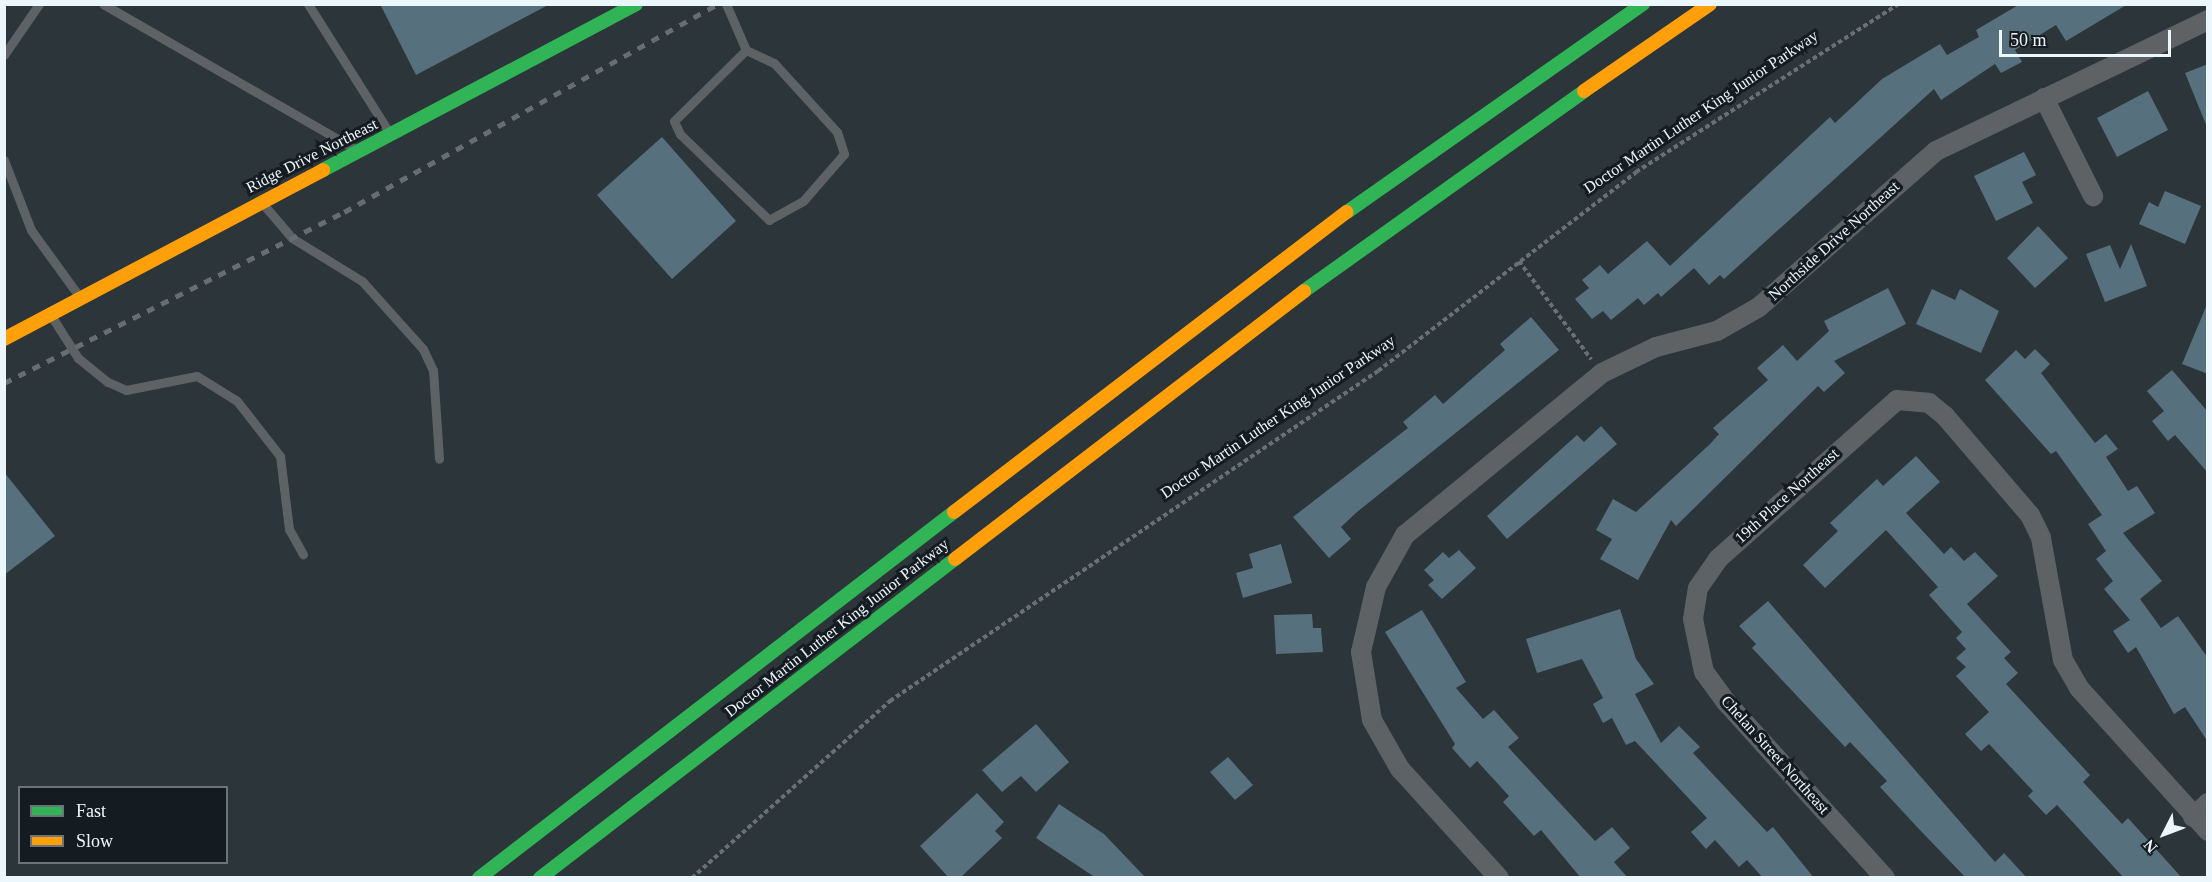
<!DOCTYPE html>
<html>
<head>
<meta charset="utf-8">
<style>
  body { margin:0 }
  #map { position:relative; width:2212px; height:882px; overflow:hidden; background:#2b353a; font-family:Georgia,serif }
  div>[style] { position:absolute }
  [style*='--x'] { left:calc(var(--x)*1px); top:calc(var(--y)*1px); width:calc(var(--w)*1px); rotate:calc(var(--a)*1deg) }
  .building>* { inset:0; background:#57707d }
  .path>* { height:4px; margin-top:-2px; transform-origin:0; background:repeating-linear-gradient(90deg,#6c7073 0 4.5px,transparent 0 7.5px) }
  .lane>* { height:9px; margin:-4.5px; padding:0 4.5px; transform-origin:4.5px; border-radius:4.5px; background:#5e6264 }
  .street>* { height:20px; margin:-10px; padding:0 10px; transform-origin:10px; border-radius:10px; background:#5e6264 }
  .fast>* { height:14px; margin:-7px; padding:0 7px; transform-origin:7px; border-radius:7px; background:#30b455 }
  .slow>* { height:14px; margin:-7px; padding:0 7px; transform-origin:7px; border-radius:7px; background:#ff9f0a }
  .rail>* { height:4.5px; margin-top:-2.25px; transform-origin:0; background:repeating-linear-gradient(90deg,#676d70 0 8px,transparent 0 16px) }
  span { translate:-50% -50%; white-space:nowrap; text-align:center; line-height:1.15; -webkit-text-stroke:6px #151c21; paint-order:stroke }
  .street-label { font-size:16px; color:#ecf7fd }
  .frame { position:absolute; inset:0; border:6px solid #ecf7fd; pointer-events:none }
  .legend { position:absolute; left:18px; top:786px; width:210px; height:78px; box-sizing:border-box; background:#151c21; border:2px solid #6b7479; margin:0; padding:8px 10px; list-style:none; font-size:18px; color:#ecf7fd }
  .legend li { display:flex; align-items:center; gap:12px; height:30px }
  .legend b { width:30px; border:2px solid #6b7479 }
  .north { position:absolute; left:2134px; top:804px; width:60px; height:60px; -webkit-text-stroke:4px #151c21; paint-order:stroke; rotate:228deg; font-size:16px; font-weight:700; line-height:24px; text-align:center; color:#ecf7fd }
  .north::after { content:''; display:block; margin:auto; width:21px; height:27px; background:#ecf7fd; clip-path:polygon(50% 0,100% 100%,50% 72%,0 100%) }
  .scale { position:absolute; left:1999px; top:30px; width:172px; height:27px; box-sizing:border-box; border:3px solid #ecf7fd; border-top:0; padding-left:8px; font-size:18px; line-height:21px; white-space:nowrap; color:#ecf7fd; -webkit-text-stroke:4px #151c21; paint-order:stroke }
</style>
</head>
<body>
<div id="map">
  <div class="building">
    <div style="clip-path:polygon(380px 4px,550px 4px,416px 75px)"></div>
    <div style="clip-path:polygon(2020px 4px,2128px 4px,2066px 41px,2056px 25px,2015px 50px,2022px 62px,2001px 73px,1995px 64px,1941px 100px,1934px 89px,1724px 279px,1720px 275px,1709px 285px,1694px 268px,1661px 297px,1658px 293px,1644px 305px,1638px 298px,1611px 320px,1603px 311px,1592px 319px,1575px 299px,1589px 288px,1582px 280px,1600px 265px,1608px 274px,1647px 241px,1670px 266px,1830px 117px,1835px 123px,1882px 79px,1940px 44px,1947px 55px,1979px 37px,1976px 30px)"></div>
    <div style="clip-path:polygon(2208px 64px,2208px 127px,2207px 127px,2185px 73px)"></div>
    <div style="clip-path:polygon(2148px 91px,2168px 130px,2117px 157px,2097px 118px)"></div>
    <div style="clip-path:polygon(662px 137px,736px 221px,672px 279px,597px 195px)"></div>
    <div style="clip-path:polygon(2024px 152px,2036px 175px,2022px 182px,2033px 203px,1996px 221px,1974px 176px)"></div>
    <div style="clip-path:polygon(2165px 191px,2201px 206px,2185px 244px,2139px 224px,2149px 202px,2158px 207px)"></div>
    <div style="clip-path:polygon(2038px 226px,2068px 258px,2035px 288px,2007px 258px)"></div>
    <div style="clip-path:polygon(2131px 244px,2147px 286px,2105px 302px,2086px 254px,2110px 245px,2120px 269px)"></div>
    <div style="clip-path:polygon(1888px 288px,1906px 324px,1834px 361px,1845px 373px,1824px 392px,1818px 386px,1676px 526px,1671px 520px,1638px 580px,1600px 559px,1612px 539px,1596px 530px,1613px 499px,1636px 512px,1710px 444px,1719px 434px,1713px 428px,1768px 380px,1757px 368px,1783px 345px,1797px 361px,1829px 331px,1824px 321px)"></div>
    <div style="clip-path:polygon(1932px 289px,1955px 300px,1960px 289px,1999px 311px,1981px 353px,1916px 324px)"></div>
    <div style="clip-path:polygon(2208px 302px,2208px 374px,2182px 364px)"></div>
    <div style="clip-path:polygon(1531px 317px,1559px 350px,1357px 512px,1341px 527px,1351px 539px,1329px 558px,1293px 517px,1408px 428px,1403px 422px,1435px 395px,1443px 404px,1505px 350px,1500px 344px)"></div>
    <div style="clip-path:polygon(2035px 349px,2050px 364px,2041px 373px,2095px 443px,2106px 434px,2118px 449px,2106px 457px,2128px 491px,2137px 486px,2155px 513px,2123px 533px,2162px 581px,2140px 599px,2161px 628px,2178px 616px,2208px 658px,2208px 742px,2185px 707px,2174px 714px,2136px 647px,2128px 653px,2113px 631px,2130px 620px,2104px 589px,2113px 581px,2096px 559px,2106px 551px,2088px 524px,2102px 515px,2056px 451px,2051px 454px,1985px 380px,2016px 350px,2025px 359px)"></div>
    <div style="clip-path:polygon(2172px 370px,2208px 412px,2208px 473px,2175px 435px,2168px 441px,2152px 421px,2164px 411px,2147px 391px)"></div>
    <div style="clip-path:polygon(1601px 426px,1617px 444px,1507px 539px,1487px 516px,1577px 435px,1584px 442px)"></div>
    <div style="clip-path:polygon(1916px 456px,1940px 482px,1906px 513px,1944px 554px,1951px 547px,1964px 561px,1975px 552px,1998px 576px,1967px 604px,2011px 652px,2004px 658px,2018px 673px,2006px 684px,2090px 775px,2083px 782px,2122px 824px,2128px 818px,2182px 878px,2124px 878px,2057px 805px,2046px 815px,2028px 796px,2033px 791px,1989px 744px,1981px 751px,1965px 734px,1989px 712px,1956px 676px,1966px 667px,1956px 658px,1966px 649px,1956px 638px,1962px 632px,1929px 595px,1938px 587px,1886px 530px,1825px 588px,1803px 565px,1838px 531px,1830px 523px,1877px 479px,1883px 486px)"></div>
    <div style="clip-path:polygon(4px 472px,55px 536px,4px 575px)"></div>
    <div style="clip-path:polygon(1281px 544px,1292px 583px,1243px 598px,1236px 573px,1253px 568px,1249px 554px)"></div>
    <div style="clip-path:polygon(1459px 550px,1476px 568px,1442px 599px,1428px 585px,1434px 580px,1424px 570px,1443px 552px,1449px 558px)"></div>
    <div style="clip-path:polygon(1768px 601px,1995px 862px,2004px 853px,2027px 878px,1966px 878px,1918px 828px,1880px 787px,1887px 781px,1850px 742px,1845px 747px,1752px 648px,1756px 644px,1739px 626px)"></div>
    <div style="clip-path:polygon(1620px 609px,1636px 659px,1654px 684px,1635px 694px,1661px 743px,1679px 726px,1700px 747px,1693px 753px,1767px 832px,1773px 827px,1814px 878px,1763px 878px,1747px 860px,1739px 867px,1715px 840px,1706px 849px,1691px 832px,1707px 818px,1635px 741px,1626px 745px,1612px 718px,1603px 723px,1593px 704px,1603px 698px,1582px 659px,1537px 673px,1526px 639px)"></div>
    <div style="clip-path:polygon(1422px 610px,1466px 682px,1456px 688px,1483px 719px,1494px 710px,1519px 738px,1508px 747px,1595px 841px,1612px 827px,1630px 848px,1614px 862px,1628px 878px,1581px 878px,1541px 830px,1534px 836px,1503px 802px,1509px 796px,1477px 761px,1470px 768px,1452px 748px,1455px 744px,1385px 632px)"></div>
    <div style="clip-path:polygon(1312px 614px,1313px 628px,1321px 628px,1323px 652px,1276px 654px,1274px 615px)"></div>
    <div style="clip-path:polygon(1036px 724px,1069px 762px,1036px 792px,1021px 776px,1002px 792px,982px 770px)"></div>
    <div style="clip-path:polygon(1228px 757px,1253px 785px,1235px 800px,1210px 772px)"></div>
    <div style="clip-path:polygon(977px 793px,1004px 822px,995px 831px,1002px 838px,960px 878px,949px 878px,920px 846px)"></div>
    <div style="clip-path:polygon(1059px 804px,1104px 834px,1146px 878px,1096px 878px,1036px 838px)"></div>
  </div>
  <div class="path">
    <div style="--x:1519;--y:261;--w:122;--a:53.7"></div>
    <div style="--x:692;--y:878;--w:266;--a:-41.8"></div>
    <div style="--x:890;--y:701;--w:589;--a:-34.07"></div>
    <div style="--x:1378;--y:371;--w:326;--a:-37.6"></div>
    <div style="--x:1636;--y:172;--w:312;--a:-32.6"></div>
  </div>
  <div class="lane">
    <div style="--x:103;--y:4;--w:289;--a:29.9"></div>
    <div style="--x:308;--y:4;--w:151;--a:57.7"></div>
    <div style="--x:726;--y:4;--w:50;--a:66.5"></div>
    <div style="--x:746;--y:50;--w:31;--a:25"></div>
    <div style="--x:774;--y:63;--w:93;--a:47.6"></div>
    <div style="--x:837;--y:132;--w:23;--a:72"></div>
    <div style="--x:844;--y:154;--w:62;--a:131.1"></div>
    <div style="--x:803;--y:201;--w:39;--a:151"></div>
    <div style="--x:769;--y:220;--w:124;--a:-136"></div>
    <div style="--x:680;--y:134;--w:14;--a:-115"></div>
    <div style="--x:674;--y:121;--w:101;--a:-44.6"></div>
    <div style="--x:4;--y:55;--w:62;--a:-55.5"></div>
    <div style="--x:4;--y:160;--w:75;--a:68.9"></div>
    <div style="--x:31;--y:230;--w:82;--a:54"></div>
    <div style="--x:263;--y:204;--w:45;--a:49.5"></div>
    <div style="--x:292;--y:238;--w:82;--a:31.6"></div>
    <div style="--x:362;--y:281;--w:91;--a:48.1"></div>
    <div style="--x:423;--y:349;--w:23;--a:65"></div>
    <div style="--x:433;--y:370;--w:89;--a:86.1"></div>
    <div style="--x:52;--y:317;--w:49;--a:57.6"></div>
    <div style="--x:78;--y:358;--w:38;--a:39"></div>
    <div style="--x:108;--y:382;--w:20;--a:24"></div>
    <div style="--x:126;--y:390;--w:72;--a:-11.2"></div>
    <div style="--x:197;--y:376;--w:47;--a:32"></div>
    <div style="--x:237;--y:401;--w:70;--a:52"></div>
    <div style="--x:280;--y:456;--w:74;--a:83"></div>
    <div style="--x:289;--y:529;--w:29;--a:61"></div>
  </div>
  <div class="street">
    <div style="--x:2044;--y:98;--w:110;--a:63.4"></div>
    <div style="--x:2193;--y:817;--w:21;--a:-43"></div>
    <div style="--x:1499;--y:878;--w:147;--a:-132.2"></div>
    <div style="--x:1400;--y:769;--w:56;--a:-119.7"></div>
    <div style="--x:1372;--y:720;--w:69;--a:-99.2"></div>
    <div style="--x:1361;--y:652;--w:67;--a:-77"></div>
    <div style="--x:1376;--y:587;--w:60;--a:-60.9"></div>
    <div style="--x:1405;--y:535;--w:255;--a:-39.4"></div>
    <div style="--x:1602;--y:373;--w:60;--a:-25.7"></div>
    <div style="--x:1656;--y:347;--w:63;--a:-14.7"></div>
    <div style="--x:1717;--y:331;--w:48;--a:-29.7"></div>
    <div style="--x:1759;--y:307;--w:236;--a:-41.4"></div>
    <div style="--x:1936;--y:151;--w:302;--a:-25.7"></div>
    <div style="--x:1885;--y:878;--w:237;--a:-132.1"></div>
    <div style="--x:1726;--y:702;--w:37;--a:-126"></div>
    <div style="--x:1704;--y:672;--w:54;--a:-101.7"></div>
    <div style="--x:1693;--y:619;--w:31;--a:-81"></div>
    <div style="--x:1698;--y:588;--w:35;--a:-55"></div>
    <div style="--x:1718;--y:559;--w:239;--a:-41.6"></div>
    <div style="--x:1897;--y:400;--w:32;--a:5"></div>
    <div style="--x:1929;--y:403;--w:21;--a:39"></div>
    <div style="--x:1945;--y:416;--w:130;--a:49.4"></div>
    <div style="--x:2030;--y:515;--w:25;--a:64"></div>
    <div style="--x:2041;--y:538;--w:124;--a:79.8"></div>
    <div style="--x:2063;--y:660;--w:32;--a:60"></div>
    <div style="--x:2079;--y:688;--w:193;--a:47.9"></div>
  </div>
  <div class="fast">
    <div style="--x:323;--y:170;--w:354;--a:-27.9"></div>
    <div style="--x:1347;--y:212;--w:362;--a:-35.1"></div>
    <div style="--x:1304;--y:291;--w:344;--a:-35.5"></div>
    <div style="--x:479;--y:878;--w:600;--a:-37.62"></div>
    <div style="--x:540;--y:878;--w:523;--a:-37.55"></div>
  </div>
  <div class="slow">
    <div style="--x:1584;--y:91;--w:153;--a:-34.6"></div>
    <div style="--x:4;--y:339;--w:361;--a:-27.9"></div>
    <div style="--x:954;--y:512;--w:494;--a:-37.4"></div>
    <div style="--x:955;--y:559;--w:440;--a:-37.5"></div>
  </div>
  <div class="rail">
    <div style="--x:4;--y:383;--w:381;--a:-26.7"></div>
    <div style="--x:344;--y:212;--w:428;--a:-29.1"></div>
  </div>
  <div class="street-label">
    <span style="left:1701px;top:112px;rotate:-34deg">Doctor Martin Luther King Junior Parkway</span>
    <span style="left:312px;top:156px;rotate:-27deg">Ridge Drive Northeast</span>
    <span style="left:1834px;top:241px;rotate:-42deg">Northside Drive Northeast</span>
    <span style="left:1278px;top:417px;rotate:-34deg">Doctor Martin Luther King Junior Parkway</span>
    <span style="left:1787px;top:496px;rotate:-42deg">19th Place Northeast</span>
    <span style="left:837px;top:628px;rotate:-38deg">Doctor Martin Luther King Junior Parkway</span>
    <span style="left:1775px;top:755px;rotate:48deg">Chelan Street Northeast</span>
  </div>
  <div class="frame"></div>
  <ul class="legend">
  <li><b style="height:8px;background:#30b455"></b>Fast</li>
  <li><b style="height:8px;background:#ff9f0a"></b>Slow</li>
  </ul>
  <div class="north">N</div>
  <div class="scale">50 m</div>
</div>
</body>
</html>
